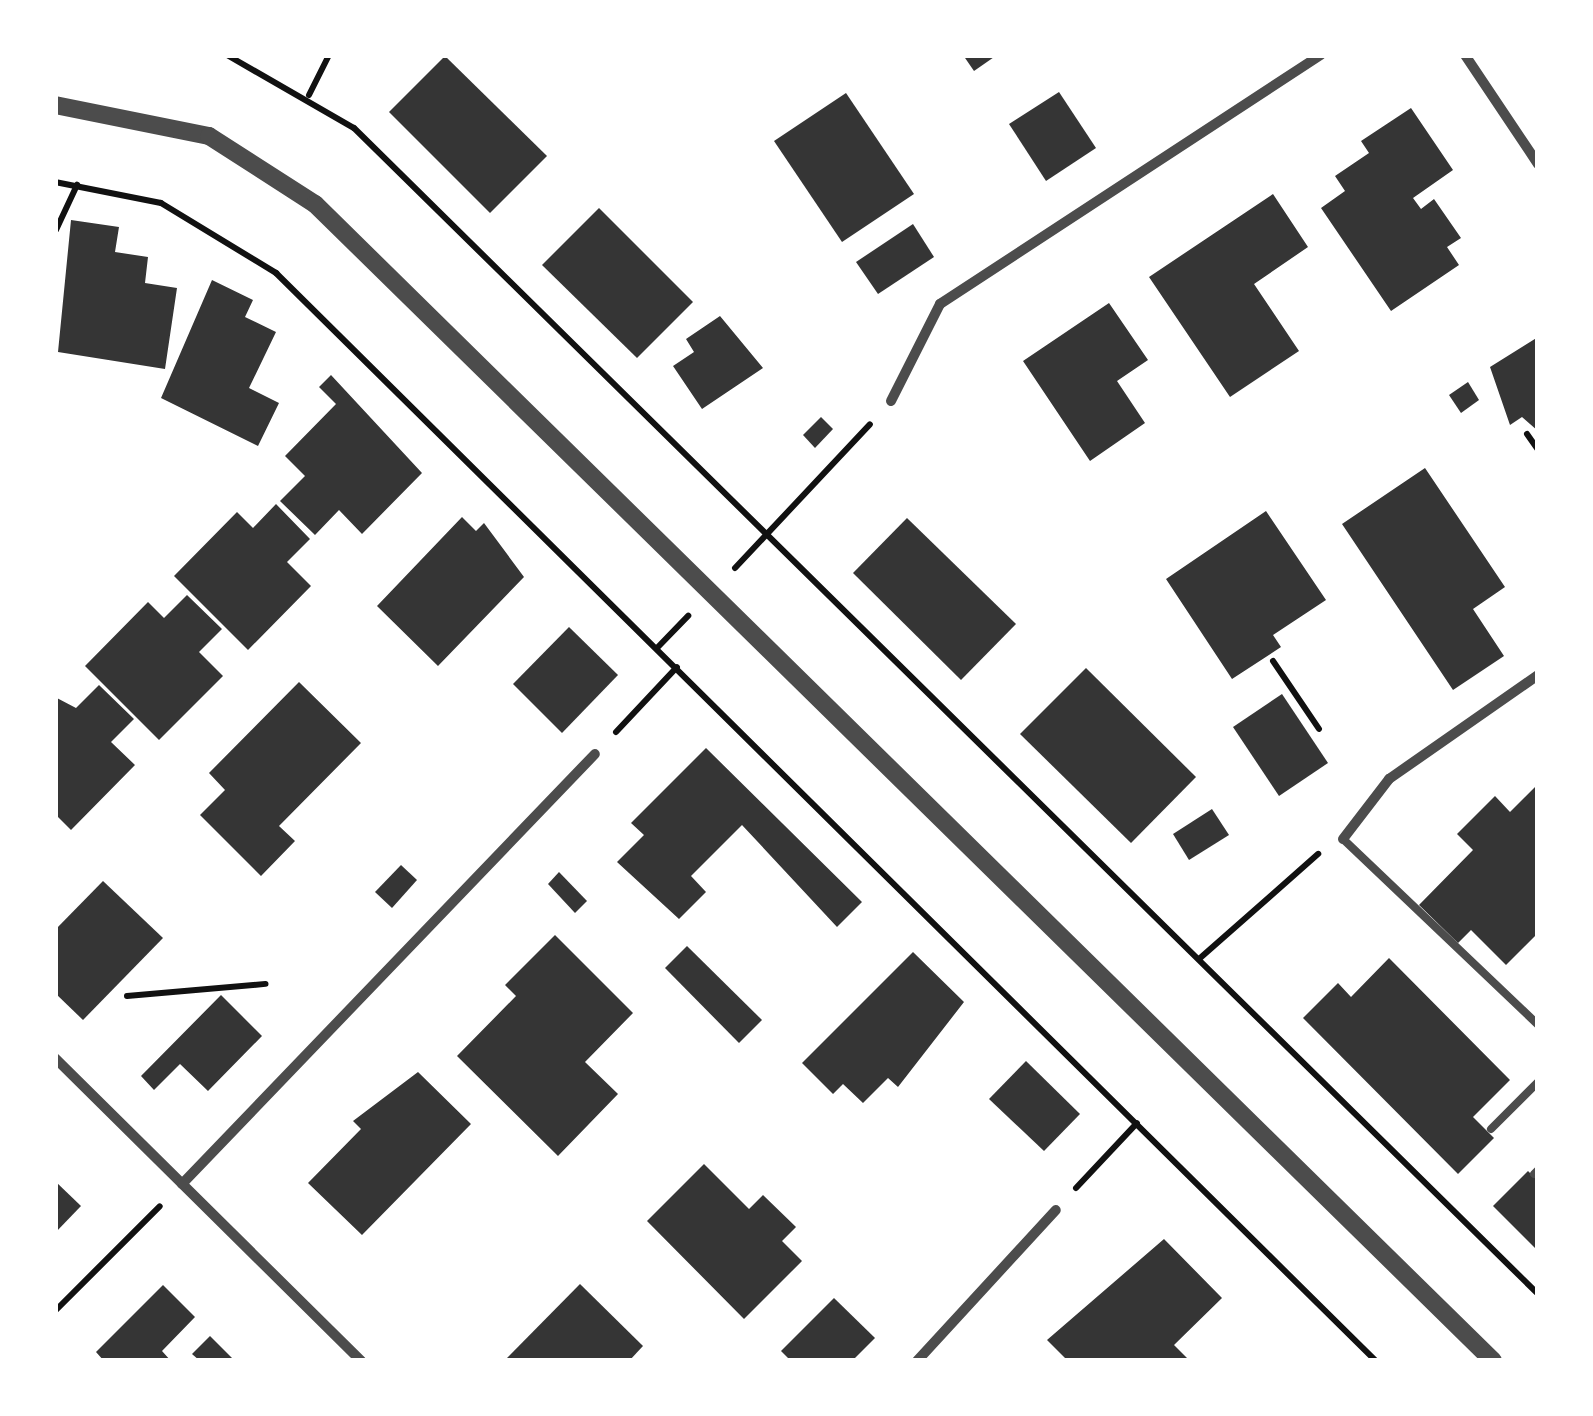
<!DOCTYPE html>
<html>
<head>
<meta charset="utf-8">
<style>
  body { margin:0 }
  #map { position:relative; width:1593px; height:1416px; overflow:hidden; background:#fff; font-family:Poppins,sans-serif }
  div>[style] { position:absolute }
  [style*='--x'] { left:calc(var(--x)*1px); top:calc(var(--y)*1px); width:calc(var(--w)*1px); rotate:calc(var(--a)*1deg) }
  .building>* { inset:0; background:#353535 }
  .path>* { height:6px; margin:-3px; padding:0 3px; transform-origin:3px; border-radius:3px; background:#111 }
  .service>* { height:8px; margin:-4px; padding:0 4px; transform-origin:4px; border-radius:4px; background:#4c4c4c }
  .minor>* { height:10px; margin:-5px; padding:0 5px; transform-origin:5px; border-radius:5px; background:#4c4c4c }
  .tertiary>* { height:18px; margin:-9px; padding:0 9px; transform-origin:9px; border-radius:9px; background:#4c4c4c }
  span { translate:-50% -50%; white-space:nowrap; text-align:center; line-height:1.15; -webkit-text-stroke:9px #fff; paint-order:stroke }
  .frame { position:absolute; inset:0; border:58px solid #fff; pointer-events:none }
</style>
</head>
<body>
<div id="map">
  <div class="building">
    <div style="clip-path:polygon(963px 55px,997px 55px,974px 71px)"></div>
    <div style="clip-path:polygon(445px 56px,547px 156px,490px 213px,389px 112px)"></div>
    <div style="clip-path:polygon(1059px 92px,1096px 148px,1046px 181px,1009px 124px)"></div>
    <div style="clip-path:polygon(846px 93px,914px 194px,842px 242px,774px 141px)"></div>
    <div style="clip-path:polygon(1411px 108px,1453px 170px,1413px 198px,1421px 209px,1434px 199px,1461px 238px,1447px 247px,1459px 265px,1391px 311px,1321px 208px,1345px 191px,1335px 176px,1369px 153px,1361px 141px)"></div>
    <div style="clip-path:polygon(1273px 194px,1308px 247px,1254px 284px,1299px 351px,1230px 397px,1149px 277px)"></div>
    <div style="clip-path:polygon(599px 208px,693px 302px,637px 358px,542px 265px)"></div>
    <div style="clip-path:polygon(71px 220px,119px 227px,115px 252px,148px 257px,145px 283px,177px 288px,165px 369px,58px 352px)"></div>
    <div style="clip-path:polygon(913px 224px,934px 257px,878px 294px,856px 262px)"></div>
    <div style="clip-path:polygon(212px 280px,253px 300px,245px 317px,276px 332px,249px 388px,279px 403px,258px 446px,161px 398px)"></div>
    <div style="clip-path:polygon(1109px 303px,1148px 360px,1117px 381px,1145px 423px,1090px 461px,1023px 361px)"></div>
    <div style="clip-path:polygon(720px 316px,763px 368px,702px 409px,673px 366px,694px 352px,686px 339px)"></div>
    <div style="clip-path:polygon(1538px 337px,1538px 431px,1522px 417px,1510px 425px,1490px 367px)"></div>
    <div style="clip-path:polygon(331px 375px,422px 473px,362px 534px,339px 510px,315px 535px,280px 501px,305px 476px,285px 456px,336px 404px,319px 387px)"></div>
    <div style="clip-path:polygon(1468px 382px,1479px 400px,1461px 413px,1449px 395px)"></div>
    <div style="clip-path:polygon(821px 417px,833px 429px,815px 448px,803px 435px)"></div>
    <div style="clip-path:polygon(1425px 468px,1505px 587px,1473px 609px,1504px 656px,1453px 690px,1342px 524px)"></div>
    <div style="clip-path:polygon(276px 504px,310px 539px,287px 562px,311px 586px,248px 650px,174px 576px,237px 512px,253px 528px)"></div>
    <div style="clip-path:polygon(1266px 511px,1326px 600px,1273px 635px,1281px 647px,1232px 679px,1166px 579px)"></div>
    <div style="clip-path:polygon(462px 517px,476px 531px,484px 523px,524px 577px,438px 666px,377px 606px)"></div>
    <div style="clip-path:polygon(907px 518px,1016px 624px,961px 680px,853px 573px)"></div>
    <div style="clip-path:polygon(187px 595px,222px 629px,199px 652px,223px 676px,159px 740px,85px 666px,148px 602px,164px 618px)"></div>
    <div style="clip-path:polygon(569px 627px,618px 675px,562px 733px,513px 684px)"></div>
    <div style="clip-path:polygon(1086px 668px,1196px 777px,1131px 843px,1020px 734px)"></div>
    <div style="clip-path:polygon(299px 682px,361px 743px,279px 826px,295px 841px,261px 876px,200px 815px,225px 790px,209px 773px)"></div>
    <div style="clip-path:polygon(99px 685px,134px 719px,111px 742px,135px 765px,71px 830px,55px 814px,55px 697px,76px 708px)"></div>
    <div style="clip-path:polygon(1282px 694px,1328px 763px,1279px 796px,1233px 727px)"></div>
    <div style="clip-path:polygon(706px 748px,862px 902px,837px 927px,742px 825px,691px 876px,706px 892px,679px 919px,617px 862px,644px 835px,631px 823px)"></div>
    <div style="clip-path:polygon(1538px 784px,1538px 933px,1506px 965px,1471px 930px,1458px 943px,1419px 905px,1473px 850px,1457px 834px,1495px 796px,1510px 812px)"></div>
    <div style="clip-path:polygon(1212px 809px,1229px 835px,1189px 860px,1173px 834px)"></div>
    <div style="clip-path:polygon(401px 865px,417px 880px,392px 908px,375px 892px)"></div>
    <div style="clip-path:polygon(559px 872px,587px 901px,575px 913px,548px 884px)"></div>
    <div style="clip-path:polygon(103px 881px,163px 938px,83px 1020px,55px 993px,55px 930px)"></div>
    <div style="clip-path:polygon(555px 935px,633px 1013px,585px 1062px,618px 1094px,558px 1156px,457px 1056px,516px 996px,505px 985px)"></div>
    <div style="clip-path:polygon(687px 946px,762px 1020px,739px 1043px,665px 968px)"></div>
    <div style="clip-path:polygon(913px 952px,964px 1002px,898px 1087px,888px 1078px,863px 1103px,843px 1084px,833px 1094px,802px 1063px)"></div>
    <div style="clip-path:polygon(1389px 958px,1510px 1080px,1473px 1117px,1494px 1138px,1458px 1174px,1303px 1018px,1338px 983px,1351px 997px)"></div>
    <div style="clip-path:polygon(221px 995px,262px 1036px,208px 1091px,180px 1064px,154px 1090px,141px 1076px)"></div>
    <div style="clip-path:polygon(1026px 1061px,1080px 1114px,1044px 1151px,989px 1099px)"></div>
    <div style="clip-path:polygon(418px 1072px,471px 1124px,362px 1235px,308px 1183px,361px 1129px,353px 1121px)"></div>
    <div style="clip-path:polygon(704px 1164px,749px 1209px,763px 1195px,796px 1227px,782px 1241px,802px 1261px,744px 1319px,647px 1221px)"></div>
    <div style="clip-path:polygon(1528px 1171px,1538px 1181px,1538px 1251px,1493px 1206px)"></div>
    <div style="clip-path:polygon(55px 1181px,81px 1206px,55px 1233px)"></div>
    <div style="clip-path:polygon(1164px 1239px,1222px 1298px,1174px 1345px,1190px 1361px,1068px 1361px,1047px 1340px)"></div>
    <div style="clip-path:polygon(580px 1284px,643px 1346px,629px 1361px,504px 1361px)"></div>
    <div style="clip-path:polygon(163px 1285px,195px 1317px,162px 1351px,171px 1361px,104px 1361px,96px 1352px)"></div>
    <div style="clip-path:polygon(834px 1298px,875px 1338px,852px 1361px,791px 1361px,781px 1351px)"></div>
    <div style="clip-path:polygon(210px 1336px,235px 1361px,200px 1361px,192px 1354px)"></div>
  </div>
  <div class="path">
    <div style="--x:227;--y:55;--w:146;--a:29.9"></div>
    <div style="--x:354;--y:128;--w:1662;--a:44.56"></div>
    <div style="--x:309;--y:95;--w:45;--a:-63.4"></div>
    <div style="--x:55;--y:182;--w:108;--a:11.2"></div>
    <div style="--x:161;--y:203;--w:135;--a:31.3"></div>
    <div style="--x:276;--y:273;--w:1547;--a:44.69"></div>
    <div style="--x:56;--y:230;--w:50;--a:-65"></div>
    <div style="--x:1527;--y:434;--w:19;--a:55"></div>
    <div style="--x:735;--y:568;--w:197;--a:-46.8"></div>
    <div style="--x:657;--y:648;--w:45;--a:-45.9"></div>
    <div style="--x:1273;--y:661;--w:82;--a:55.9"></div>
    <div style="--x:616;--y:732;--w:89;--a:-46.8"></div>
    <div style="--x:1199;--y:959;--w:159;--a:-41.4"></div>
    <div style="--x:127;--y:996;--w:139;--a:-5"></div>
    <div style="--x:1076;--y:1188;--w:89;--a:-46.8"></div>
    <div style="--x:55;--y:1311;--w:148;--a:-45"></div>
  </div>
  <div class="service">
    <div style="--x:1343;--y:839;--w:269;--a:43.6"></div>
    <div style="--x:1491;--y:1129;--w:66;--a:-45"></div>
    <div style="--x:1534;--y:1174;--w:6;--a:-45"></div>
  </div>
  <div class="minor">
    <div style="--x:1465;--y:55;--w:131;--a:56.2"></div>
    <div style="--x:891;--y:401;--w:109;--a:-63.2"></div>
    <div style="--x:940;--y:304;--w:455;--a:-33.2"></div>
    <div style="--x:1343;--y:839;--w:76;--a:-52.5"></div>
    <div style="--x:1389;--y:779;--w:182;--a:-34.9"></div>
    <div style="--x:55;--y:1058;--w:431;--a:44.7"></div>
    <div style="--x:182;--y:1184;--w:596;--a:-46.16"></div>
    <div style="--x:917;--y:1361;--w:205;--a:-47.4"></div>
  </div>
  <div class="tertiary">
    <div style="--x:55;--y:105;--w:157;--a:11.4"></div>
    <div style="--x:209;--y:136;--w:126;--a:32.7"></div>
    <div style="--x:315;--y:204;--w:1651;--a:44.48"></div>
  </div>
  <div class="frame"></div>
</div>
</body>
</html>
